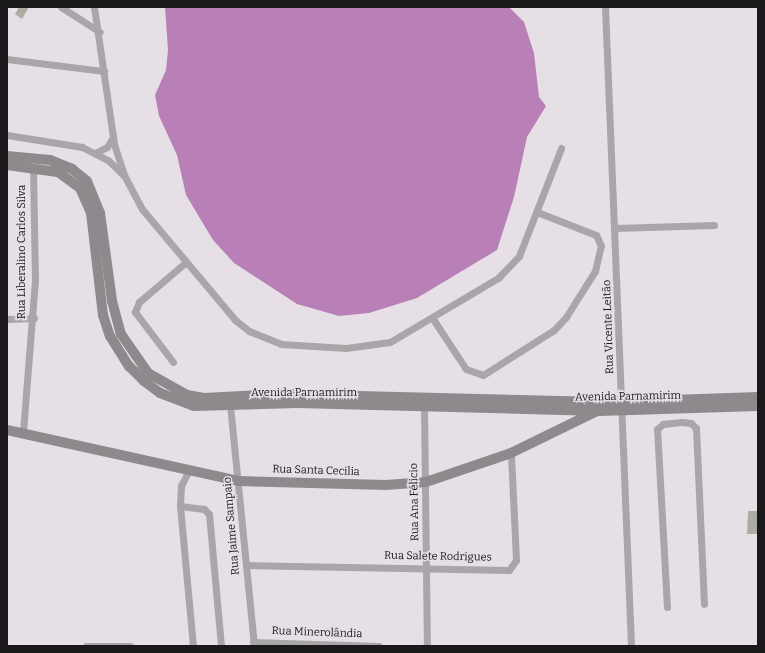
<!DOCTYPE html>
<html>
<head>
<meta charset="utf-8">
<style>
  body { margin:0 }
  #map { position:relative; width:765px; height:653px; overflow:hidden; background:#e6e0e6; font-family:Bitter,serif }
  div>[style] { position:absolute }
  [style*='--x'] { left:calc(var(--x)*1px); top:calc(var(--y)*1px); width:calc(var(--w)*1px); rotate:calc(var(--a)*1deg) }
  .water>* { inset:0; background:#b880b7 }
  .building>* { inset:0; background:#acaba4 }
  .street>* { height:7px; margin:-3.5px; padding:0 3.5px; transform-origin:3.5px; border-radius:3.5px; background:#a9a6a9 }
  .secondary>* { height:10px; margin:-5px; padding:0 5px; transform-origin:5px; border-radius:5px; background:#8d898d }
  span { translate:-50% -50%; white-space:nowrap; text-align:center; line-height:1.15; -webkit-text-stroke:3px #e6e0e6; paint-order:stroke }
  .street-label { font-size:11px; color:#1a181a }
  .frame { position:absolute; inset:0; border:8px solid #1a181a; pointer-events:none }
</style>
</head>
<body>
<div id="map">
  <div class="water">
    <div style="clip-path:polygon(165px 7px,509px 7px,524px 22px,534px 53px,539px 97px,546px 106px,527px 137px,514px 197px,497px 250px,417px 298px,369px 313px,339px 316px,297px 304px,234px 263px,213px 240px,186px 195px,177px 155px,159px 116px,155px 95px,166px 70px,168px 50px)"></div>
  </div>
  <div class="building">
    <div style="clip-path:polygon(19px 7px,29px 7px,22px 19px,15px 14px)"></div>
    <div style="clip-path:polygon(748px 511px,758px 511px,758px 534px,747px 534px)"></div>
  </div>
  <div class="street">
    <div style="--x:61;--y:7;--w:46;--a:32.7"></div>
    <div style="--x:94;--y:7;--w:138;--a:81.7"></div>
    <div style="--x:114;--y:144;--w:33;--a:72"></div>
    <div style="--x:124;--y:175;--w:38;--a:62"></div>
    <div style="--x:142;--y:209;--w:145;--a:50"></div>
    <div style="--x:235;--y:320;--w:18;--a:38"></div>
    <div style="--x:249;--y:331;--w:35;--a:22"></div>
    <div style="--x:281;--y:344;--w:65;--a:3.5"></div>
    <div style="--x:346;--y:348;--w:44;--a:-7.8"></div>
    <div style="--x:390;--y:342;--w:126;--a:-30.7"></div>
    <div style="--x:498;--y:278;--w:30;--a:-46"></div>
    <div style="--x:519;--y:256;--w:116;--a:-68.7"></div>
    <div style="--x:605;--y:7;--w:640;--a:87.67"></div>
    <div style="--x:7;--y:59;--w:98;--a:7.1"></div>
    <div style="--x:7;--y:135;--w:76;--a:9.1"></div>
    <div style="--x:82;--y:147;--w:30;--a:27"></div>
    <div style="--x:109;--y:161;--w:20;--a:45"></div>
    <div style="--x:95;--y:153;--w:13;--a:-27"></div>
    <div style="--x:107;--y:147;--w:12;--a:-59"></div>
    <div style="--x:615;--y:228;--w:99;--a:-1.7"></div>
    <div style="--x:7;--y:319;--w:27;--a:-2"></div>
    <div style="--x:433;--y:319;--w:60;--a:56.6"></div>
    <div style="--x:466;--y:369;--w:18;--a:19"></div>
    <div style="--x:483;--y:375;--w:84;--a:-32.4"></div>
    <div style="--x:554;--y:330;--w:18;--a:-47"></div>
    <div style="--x:566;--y:317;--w:54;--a:-57.8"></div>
    <div style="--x:595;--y:271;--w:26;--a:-77"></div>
    <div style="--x:601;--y:246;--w:12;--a:-114"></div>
    <div style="--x:596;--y:235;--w:63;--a:-158.7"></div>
    <div style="--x:173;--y:362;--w:63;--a:-127.2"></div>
    <div style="--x:135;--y:312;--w:11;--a:-68"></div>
    <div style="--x:139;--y:302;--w:60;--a:-40.3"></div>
    <div style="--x:230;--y:405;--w:242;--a:84.3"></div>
    <div style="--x:424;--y:407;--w:239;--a:89.3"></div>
    <div style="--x:23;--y:432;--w:151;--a:-85.5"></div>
    <div style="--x:35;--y:281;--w:113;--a:-91"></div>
    <div style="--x:189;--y:470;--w:18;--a:117"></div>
    <div style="--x:181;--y:486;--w:20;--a:93"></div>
    <div style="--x:180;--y:506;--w:141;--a:84.7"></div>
    <div style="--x:180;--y:506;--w:24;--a:7"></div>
    <div style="--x:204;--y:509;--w:7;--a:45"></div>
    <div style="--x:209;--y:514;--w:133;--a:84.8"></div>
    <div style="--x:246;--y:565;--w:263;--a:1.1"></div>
    <div style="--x:509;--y:570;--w:12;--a:-55"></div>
    <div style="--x:516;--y:560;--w:107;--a:-92.7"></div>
    <div style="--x:667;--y:607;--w:178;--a:-93.2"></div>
    <div style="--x:657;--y:429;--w:8;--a:-40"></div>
    <div style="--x:663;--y:424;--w:19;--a:-6"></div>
    <div style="--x:682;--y:422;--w:9;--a:6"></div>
    <div style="--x:691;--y:423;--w:7;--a:45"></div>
    <div style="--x:696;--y:428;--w:176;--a:87.4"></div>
    <div style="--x:253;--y:642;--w:126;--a:1.8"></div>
    <div style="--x:86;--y:646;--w:44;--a:0"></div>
  </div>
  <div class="secondary">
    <div style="--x:7;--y:156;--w:43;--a:5.3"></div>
    <div style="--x:50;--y:160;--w:24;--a:22"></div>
    <div style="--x:72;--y:169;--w:19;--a:39"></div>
    <div style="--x:87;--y:181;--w:35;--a:68"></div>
    <div style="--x:100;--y:213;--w:89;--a:82.2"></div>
    <div style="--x:112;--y:301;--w:34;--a:75"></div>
    <div style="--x:121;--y:334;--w:47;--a:55.3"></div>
    <div style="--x:148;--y:373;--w:45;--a:29.4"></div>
    <div style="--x:187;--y:395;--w:17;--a:10"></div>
    <div style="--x:204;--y:398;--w:73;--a:-3.1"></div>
    <div style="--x:277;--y:394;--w:336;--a:1.4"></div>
    <div style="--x:613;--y:402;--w:145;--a:-2"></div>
    <div style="--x:7;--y:165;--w:51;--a:7.8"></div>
    <div style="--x:58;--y:172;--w:27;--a:36"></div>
    <div style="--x:80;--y:188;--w:27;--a:66"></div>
    <div style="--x:91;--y:213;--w:103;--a:83.3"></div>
    <div style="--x:103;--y:315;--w:22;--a:72"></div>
    <div style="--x:110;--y:336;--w:36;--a:58"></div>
    <div style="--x:129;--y:366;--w:21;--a:45"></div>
    <div style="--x:144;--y:381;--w:20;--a:37"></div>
    <div style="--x:160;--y:393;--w:36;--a:21"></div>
    <div style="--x:194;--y:406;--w:103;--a:-1.7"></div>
    <div style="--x:297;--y:403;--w:302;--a:1.5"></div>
    <div style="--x:599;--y:411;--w:159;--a:-1.8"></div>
    <div style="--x:7;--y:430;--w:238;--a:12.4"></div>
    <div style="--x:239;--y:481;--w:147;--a:1.6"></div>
    <div style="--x:386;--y:485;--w:40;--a:-4.3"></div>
    <div style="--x:426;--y:482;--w:90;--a:-18.8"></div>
    <div style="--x:511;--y:453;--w:98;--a:-26"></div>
  </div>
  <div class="street-label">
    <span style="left:22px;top:252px;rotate:-90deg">Rua Liberalino Carlos Silva</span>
    <span style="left:609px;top:327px;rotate:-92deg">Rua Vicente Leitão</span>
    <span style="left:304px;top:393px">Avenida Parnamirim</span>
    <span style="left:628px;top:397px;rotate:-1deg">Avenida Parnamirim</span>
    <span style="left:316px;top:471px;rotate:2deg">Rua Santa Cecilia</span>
    <span style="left:415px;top:502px;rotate:-91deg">Rua Ana Félicio</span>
    <span style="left:232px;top:526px;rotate:-95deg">Rua Jaime Sampaio</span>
    <span style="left:438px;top:557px;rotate:1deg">Rua Salete Rodrigues</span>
    <span style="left:317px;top:633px;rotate:2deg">Rua Minerolândia</span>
  </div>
  <div class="frame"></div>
</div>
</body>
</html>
